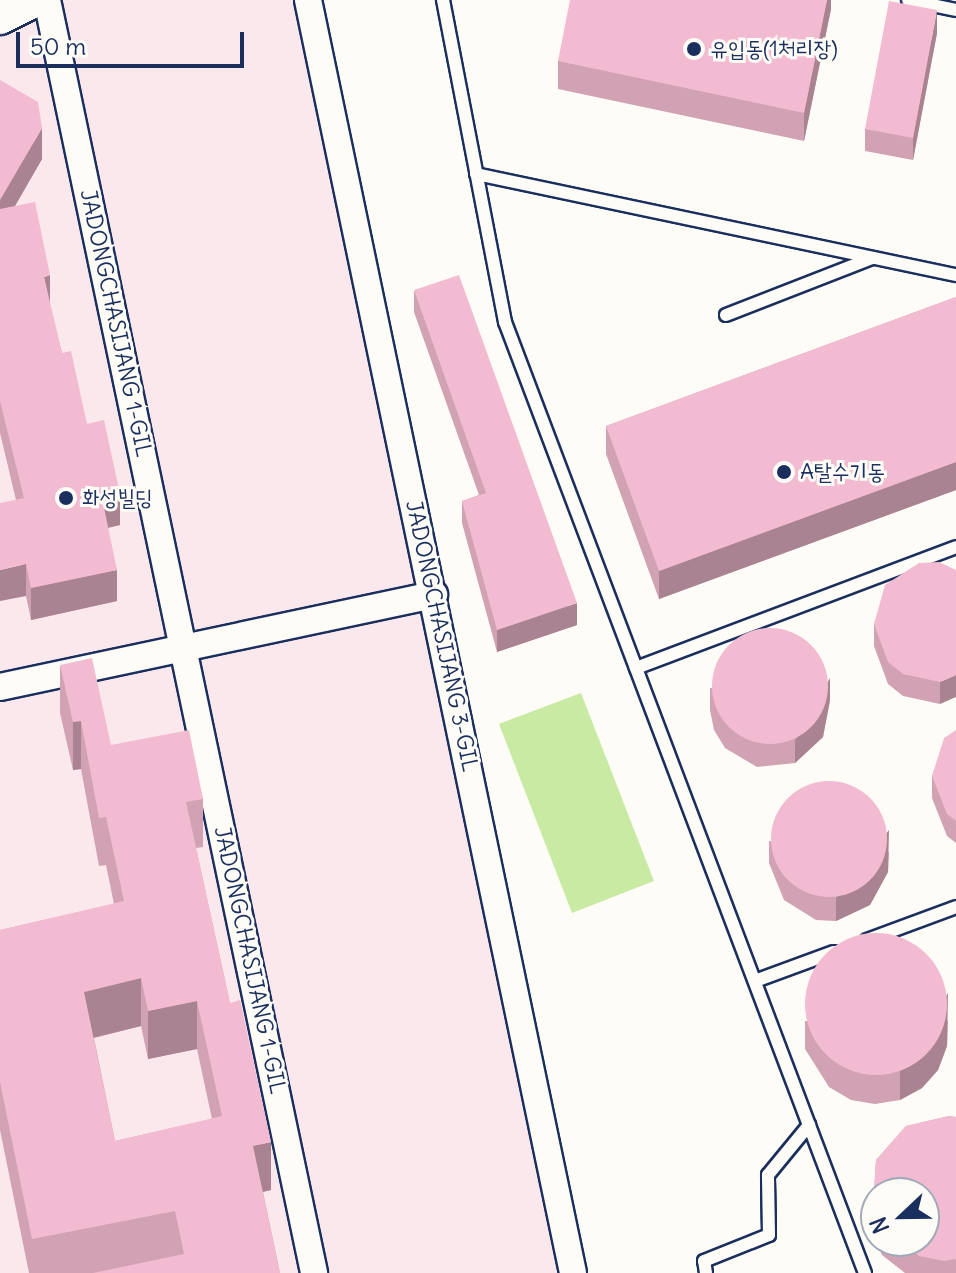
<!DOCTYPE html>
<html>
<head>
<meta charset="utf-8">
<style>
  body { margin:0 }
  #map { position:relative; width:956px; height:1273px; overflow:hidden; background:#fdfcf7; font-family:Delius,"Poor Story",sans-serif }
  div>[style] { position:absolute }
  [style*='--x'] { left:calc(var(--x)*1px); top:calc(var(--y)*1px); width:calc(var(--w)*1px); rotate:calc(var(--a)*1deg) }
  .built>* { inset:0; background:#fae8ec }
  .green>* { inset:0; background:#c8eaa3 }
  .roads { filter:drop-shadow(2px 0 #1b2f5e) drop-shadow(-2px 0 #1b2f5e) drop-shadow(0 2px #1b2f5e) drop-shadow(0 -2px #1b2f5e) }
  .lane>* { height:12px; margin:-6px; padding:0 6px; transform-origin:6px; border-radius:6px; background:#fdfcf7 }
  .street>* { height:26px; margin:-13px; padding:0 13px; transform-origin:13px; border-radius:13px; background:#fdfcf7 }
  .secondary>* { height:36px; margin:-18px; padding:0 18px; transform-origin:18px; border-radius:18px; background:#fdfcf7 }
  .wall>* { inset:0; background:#d1a1b4 }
  .shaded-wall>* { inset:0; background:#aa8392 }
  .building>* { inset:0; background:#f3bbd1 }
  .round { border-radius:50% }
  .dots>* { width:22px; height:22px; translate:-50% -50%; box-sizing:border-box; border:4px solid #fdfcf7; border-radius:50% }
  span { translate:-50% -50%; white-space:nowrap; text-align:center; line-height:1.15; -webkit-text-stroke:6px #fdfcf7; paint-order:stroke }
  .poi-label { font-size:22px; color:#1b2f5e }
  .left { translate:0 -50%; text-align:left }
  .street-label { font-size:22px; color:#1b2f5e }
  .north { position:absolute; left:860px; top:1177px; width:80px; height:80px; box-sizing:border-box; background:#fdfcf7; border:2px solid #a3aaba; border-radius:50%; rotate:248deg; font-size:22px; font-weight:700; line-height:32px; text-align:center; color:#1b2f5e }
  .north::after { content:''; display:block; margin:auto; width:28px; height:36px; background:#1b2f5e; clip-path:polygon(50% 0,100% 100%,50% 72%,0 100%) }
  .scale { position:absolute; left:16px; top:32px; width:228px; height:36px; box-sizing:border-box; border:4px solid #1b2f5e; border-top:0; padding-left:10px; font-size:24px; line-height:28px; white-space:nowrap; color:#1b2f5e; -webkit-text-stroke:6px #fdfcf7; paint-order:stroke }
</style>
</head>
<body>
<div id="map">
  <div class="built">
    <div style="clip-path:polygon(0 0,307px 0,573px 1273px,0 1273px)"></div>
  </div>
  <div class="green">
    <div style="clip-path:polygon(581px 693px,654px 881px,572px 913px,499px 724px)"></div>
  </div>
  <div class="roads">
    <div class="lane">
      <div style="--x:443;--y:0;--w:328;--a:79.1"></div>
      <div style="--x:505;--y:322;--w:1017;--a:69.27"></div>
      <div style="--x:908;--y:0;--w:49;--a:11.8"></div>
      <div style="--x:476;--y:174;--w:491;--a:11.9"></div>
      <div style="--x:726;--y:315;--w:157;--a:-21.3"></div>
      <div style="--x:636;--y:668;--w:342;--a:-20.7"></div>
      <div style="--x:867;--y:940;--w:95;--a:-20.3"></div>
      <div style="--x:755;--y:981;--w:84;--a:-20.2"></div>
      <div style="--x:706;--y:1273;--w:12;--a:-99"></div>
      <div style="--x:704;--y:1261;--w:70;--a:-21.8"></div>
      <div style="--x:769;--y:1235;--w:60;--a:-91"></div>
      <div style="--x:768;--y:1175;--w:65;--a:-50.6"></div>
    </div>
    <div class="street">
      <div style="--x:47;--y:0;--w:1301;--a:78.15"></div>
      <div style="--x:308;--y:0;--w:1300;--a:78.24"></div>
      <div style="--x:0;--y:687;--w:444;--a:-12"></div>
    </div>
    <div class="secondary">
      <div style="--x:0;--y:16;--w:35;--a:-27"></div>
    </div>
  </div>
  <div class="wall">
    <div style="clip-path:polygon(831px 0,831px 9px,804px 141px,558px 89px,558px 61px)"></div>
    <div style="clip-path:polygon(937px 33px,913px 160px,865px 151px,865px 129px)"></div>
    <div style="clip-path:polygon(0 80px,42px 159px,15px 206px,50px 305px,62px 353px,87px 424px,120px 525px,108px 528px,117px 601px,31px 620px,26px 596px,16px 500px,0 433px)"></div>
    <div style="clip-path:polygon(414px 290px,577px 625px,497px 652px,462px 523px,462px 501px,479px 495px,414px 312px)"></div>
    <div style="clip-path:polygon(956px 297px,956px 490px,659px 599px,606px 454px,606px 426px)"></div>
    <div style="clip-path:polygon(956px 570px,940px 704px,903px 696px,888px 684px,874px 646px,874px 624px)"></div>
    <div style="clip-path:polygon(evenodd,60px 665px,111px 745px,203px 799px,203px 847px,196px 848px,271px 1190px,263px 1192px,280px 1273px,29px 1273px,0 1130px,0 930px,114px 904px,106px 865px,99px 866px,81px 769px,73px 770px,60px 713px,60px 665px,141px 1026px,148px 1059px,197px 1049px,212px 1119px,115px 1141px,94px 1038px,141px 1026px)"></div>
    <div style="clip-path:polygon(710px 688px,830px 700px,823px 737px,795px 763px,757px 767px,725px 748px,714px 730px,710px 710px)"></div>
    <div style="clip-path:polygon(956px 730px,956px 843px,947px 836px,932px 798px,932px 776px)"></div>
    <div style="clip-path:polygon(769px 841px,889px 852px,888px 872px,870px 905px,836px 921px,816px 920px,784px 900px,769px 863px)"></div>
    <div style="clip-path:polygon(805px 1021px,948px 1021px,947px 1046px,938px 1070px,922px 1088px,900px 1100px,875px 1104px,851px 1100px,829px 1087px,805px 1049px)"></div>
    <div style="clip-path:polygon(949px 1116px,956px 1117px,956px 1273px,905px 1273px,882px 1255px,876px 1241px,924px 1241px,924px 1193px,876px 1193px,876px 1240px,873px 1234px,873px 1206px,876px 1160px,906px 1126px)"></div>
  </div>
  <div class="shaded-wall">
    <div style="clip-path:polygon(827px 0,831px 0,831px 9px,804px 141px,804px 113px)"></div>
    <div style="clip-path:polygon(937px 10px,937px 33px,913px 160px,913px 138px)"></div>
    <div style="clip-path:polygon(42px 128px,42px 159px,0 232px,0 200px)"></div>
    <div style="clip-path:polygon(50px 275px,50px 307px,44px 277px)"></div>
    <div style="clip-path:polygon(956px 462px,956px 490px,659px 599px,659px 571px)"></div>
    <div style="clip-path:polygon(120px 494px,120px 525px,102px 529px,102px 498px)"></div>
    <div style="clip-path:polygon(26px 564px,26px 596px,0 601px,0 570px)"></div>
    <div style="clip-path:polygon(117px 570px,117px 601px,31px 620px,31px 588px)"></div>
    <div style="clip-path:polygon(577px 603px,577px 625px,497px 652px,497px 630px)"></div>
    <div style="clip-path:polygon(956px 675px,956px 697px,940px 704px,940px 682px)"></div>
    <div style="clip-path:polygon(830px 678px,830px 700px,823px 737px,795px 763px,795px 741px)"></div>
    <div style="clip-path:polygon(81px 721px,81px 769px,73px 770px,73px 722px)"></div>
    <div style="clip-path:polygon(889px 830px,888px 872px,870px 905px,836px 921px,836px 898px)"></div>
    <div style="clip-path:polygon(141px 978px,141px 1026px,84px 1040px,84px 992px)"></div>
    <div style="clip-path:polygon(948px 993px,947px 1046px,938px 1070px,922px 1088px,900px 1100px,900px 1072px)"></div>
    <div style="clip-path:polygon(197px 1001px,197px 1049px,148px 1059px,148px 1011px)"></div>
    <div style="clip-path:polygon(271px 1142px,271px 1190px,253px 1194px,253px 1146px)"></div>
  </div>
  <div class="building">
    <div style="clip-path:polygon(570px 0,827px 0,804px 113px,558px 61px)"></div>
    <div style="clip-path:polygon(889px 1px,937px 10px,913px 138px,865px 129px)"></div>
    <div style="clip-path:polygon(0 80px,38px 102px,42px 128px,0 200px)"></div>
    <div style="clip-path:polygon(35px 202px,50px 275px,44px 277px,62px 353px,71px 351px,87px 424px,104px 420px,120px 494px,102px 498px,117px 570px,31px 588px,26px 564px,0 570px,0 503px,24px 498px,0 401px,0 209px)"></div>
    <div style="clip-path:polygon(459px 275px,577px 603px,497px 630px,462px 501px,486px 493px,414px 290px)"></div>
    <div style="clip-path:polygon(956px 297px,956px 462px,659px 571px,606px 426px)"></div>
    <div style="clip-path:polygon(939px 562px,956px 570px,956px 675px,940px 682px,903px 674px,888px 662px,874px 624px,885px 585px,919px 563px)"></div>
    <div class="round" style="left:712px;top:628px;width:116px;height:116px"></div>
    <div style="clip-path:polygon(evenodd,92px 658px,111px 745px,189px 730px,203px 799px,186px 802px,230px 1003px,240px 1000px,271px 1142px,253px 1146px,280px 1273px,93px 1273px,184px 1254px,175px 1211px,32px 1239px,0 1082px,0 930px,124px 901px,106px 817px,99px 818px,81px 721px,73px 722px,60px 665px,92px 658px,141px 978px,148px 1011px,197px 1001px,222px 1116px,115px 1141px,84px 992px,141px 978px)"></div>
    <div style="clip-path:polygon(956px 730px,956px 821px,947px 814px,932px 776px,944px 738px)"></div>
    <div class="round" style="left:771px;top:781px;width:116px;height:116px"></div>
    <div class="round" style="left:805px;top:933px;width:142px;height:142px"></div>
    <div style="clip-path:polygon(949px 1116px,956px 1117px,956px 1259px,944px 1261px,919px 1256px,900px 1241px,924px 1241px,924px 1193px,876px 1193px,876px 1212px,873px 1206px,876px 1160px,906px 1126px)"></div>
  </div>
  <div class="dots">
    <div style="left:694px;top:49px;background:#1b2f5e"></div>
    <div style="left:784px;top:472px;background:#1b2f5e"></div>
    <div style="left:66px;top:498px;background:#1b2f5e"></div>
  </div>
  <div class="poi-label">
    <span class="left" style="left:710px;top:49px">유입동(1처리장)</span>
    <span class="left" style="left:800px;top:472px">A탈수기동</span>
    <span class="left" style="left:82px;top:498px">화성빌딩</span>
  </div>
  <div class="street-label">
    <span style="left:116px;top:323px;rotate:78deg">JADONGCHASIJANG 1-GIL</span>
    <span style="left:442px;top:636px;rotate:78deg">JADONGCHASIJANG 3-GIL</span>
    <span style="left:250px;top:960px;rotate:78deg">JADONGCHASIJANG 1-GIL</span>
  </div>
  <div class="north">N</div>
  <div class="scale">50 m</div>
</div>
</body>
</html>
